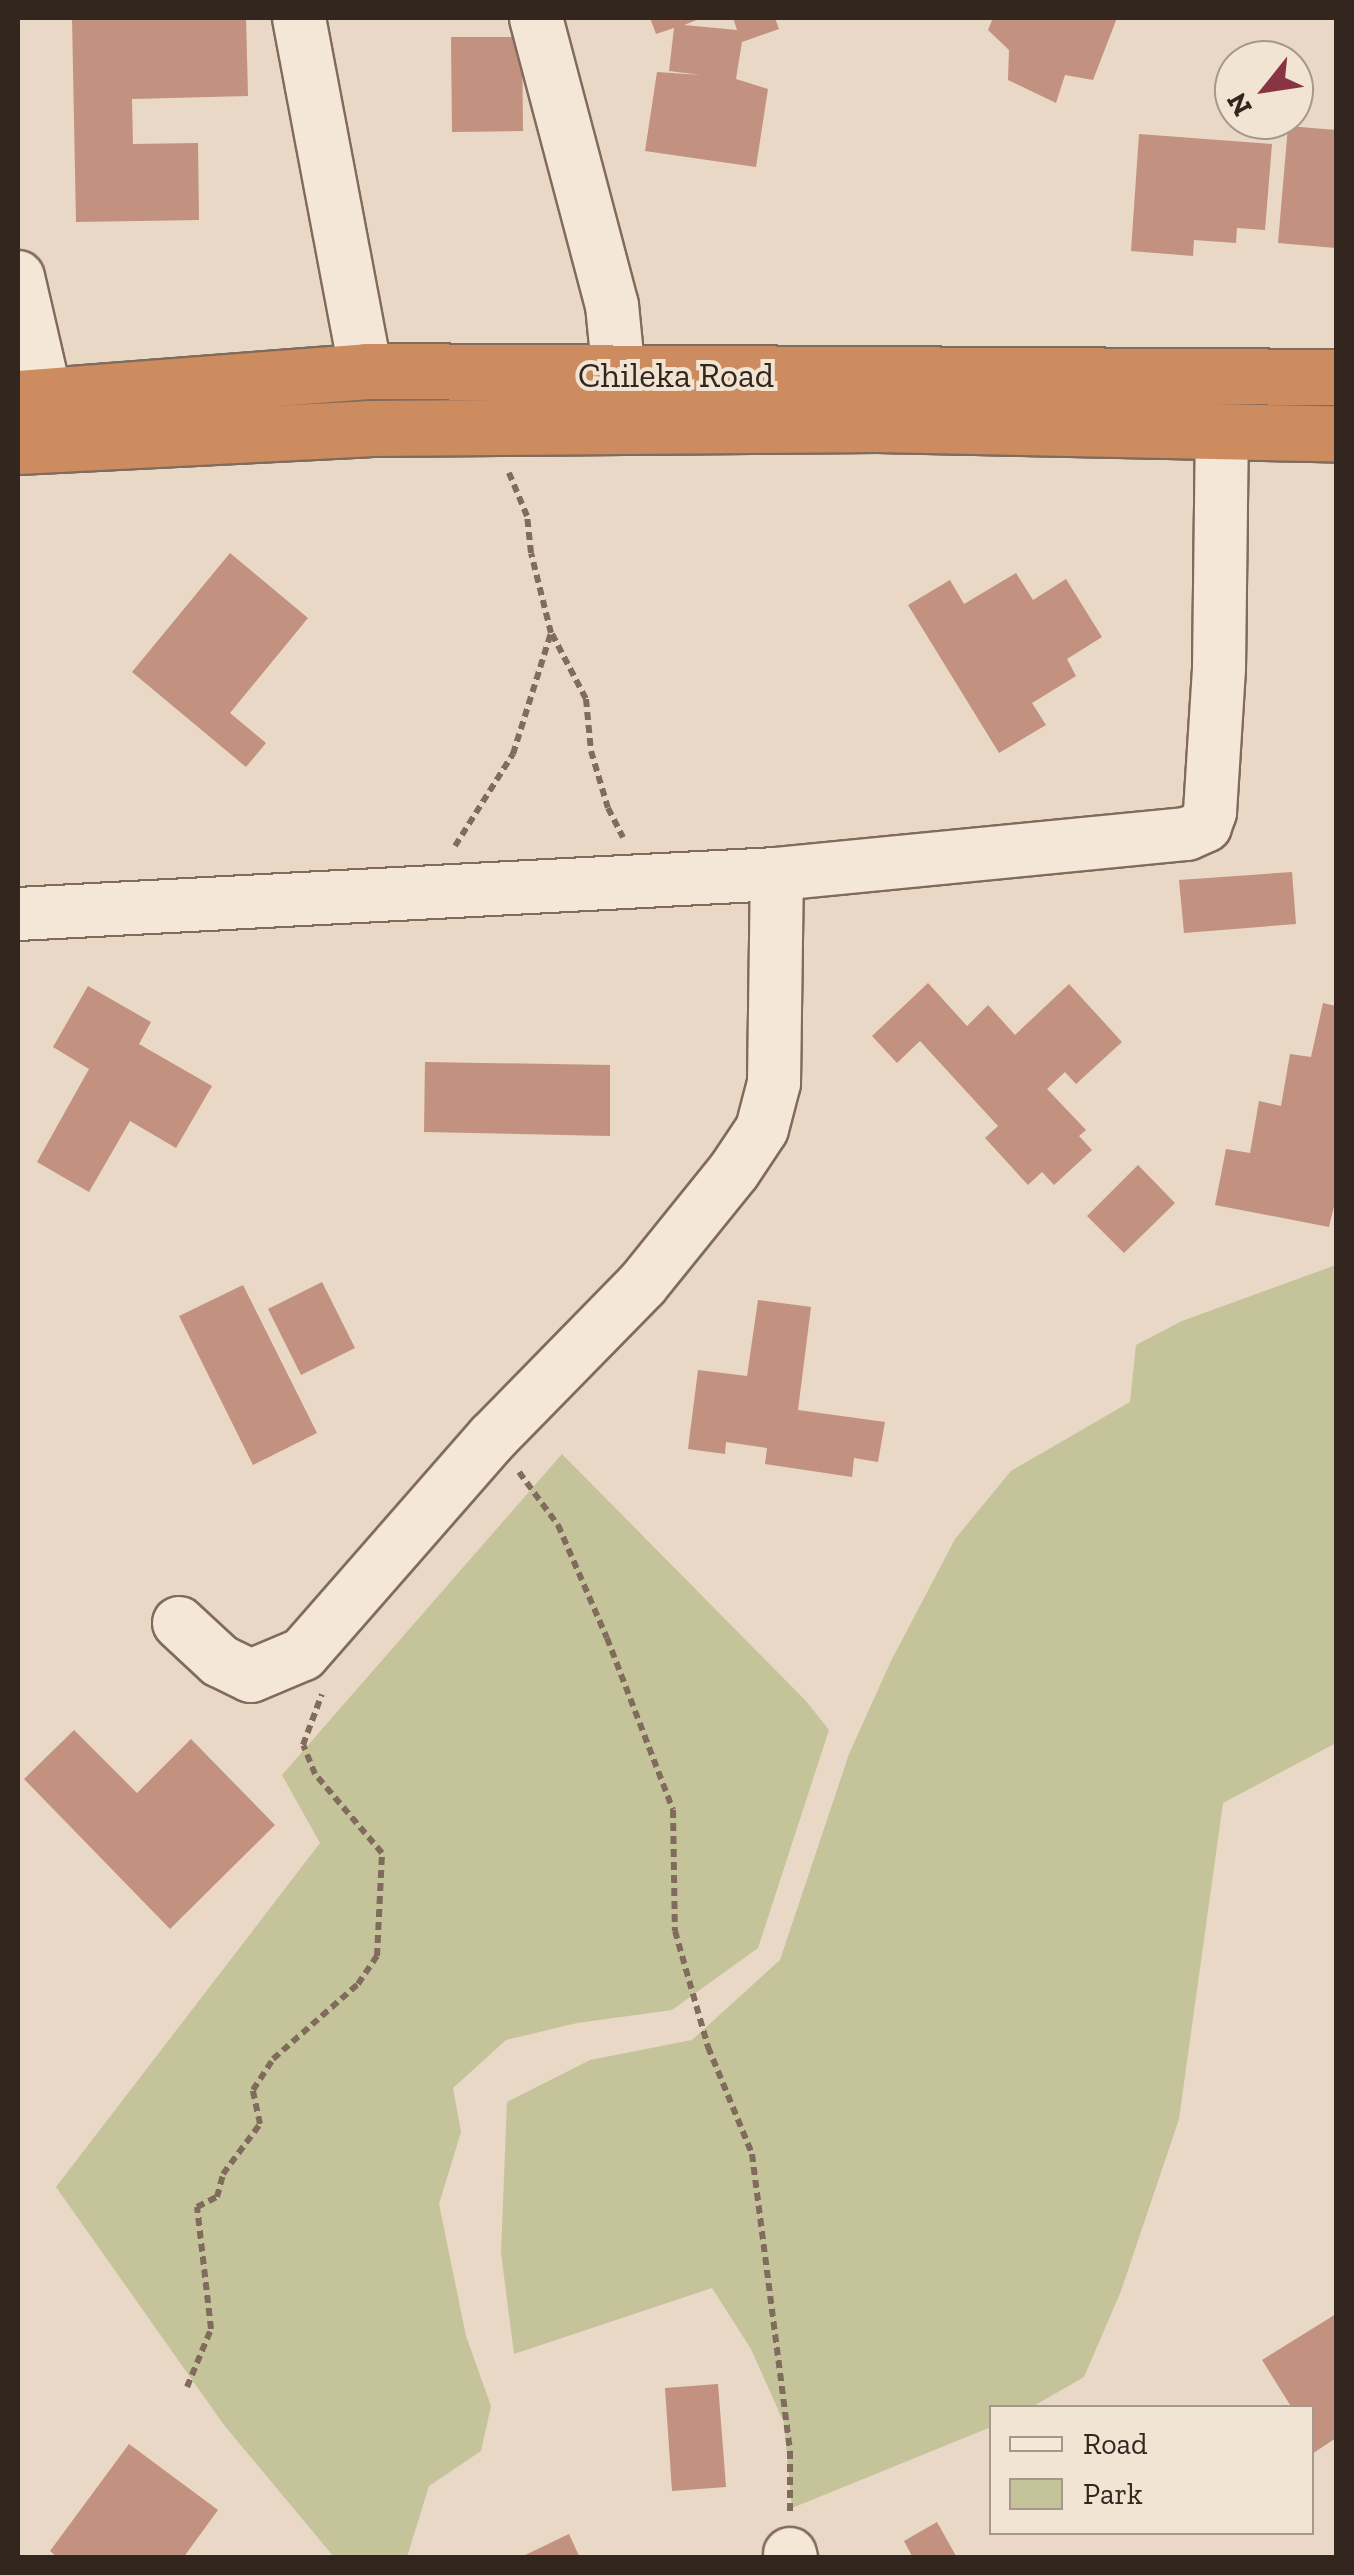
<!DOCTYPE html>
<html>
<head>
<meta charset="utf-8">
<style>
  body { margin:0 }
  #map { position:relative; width:1354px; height:2575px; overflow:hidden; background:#e8d8c5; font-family:"Zilla Slab",serif }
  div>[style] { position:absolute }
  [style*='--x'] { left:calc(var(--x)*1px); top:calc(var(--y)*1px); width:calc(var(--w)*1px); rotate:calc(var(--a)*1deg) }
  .green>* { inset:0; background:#c5c39a }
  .building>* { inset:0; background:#c2917f }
  .path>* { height:6px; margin-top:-3px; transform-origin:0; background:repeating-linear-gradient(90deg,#816b5d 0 8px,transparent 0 13px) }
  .roads { filter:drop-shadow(2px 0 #816b5d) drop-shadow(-2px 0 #816b5d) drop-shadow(0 2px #816b5d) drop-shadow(0 -2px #816b5d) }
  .minor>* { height:52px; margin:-26px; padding:0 26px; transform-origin:26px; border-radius:26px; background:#f4e7d7 }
  .highway>* { height:55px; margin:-27.5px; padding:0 27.5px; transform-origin:27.5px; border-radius:27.5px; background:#cd8c5f }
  span { translate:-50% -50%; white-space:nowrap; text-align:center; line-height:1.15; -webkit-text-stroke:8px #f1e4d3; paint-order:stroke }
  .street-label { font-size:35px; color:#33261f }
  .frame { position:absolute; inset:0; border:20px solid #33261f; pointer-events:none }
  .legend { position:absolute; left:989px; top:2405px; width:325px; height:130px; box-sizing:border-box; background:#f1e4d3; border:2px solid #a5988b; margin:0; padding:12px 18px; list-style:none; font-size:30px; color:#33261f }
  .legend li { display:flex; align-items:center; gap:20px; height:50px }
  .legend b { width:50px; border:2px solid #a5988b }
  .north { position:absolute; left:1214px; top:40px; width:100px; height:100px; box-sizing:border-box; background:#f1e4d3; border:2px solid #a5988b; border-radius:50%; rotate:240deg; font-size:28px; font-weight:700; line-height:40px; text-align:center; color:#33261f }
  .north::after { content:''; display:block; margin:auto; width:35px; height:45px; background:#883442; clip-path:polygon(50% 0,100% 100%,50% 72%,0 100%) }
</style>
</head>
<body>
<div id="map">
  <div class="green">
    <div style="clip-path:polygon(1336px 1265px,1336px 1743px,1223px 1803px,1179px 2119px,1121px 2291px,1084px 2377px,1032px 2407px,992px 2408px,991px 2427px,792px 2508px,784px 2423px,751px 2349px,712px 2288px,514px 2354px,501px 2253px,507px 2102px,590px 2060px,692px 2040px,780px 1960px,849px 1754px,891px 1661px,955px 1539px,1011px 1471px,1130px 1402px,1136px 1345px,1182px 1321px)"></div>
    <div style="clip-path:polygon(562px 1454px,806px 1701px,829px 1730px,758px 1948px,672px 2010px,577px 2023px,506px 2040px,453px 2088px,461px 2132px,439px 2204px,466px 2336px,491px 2406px,481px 2451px,429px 2486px,407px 2557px,334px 2557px,224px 2425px,56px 2187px,320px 1843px,282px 1775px)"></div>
  </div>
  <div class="building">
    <div style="clip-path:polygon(72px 18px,246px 18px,248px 96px,132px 99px,133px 144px,198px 143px,199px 220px,76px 222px)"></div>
    <div style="clip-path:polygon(650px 18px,702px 18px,684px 25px,737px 30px,733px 18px,775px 18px,779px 29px,742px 42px,736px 79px,768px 89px,756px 167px,645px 151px,657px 72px,701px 75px,669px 71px,674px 28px,656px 34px)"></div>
    <div style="clip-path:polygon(993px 18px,1117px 18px,1093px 80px,1065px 75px,1056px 103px,1008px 80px,1009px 50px,988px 30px)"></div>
    <div style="clip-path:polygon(451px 37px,522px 37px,523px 131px,452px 132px)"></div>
    <div style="clip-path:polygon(1288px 126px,1336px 130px,1336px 248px,1278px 243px)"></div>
    <div style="clip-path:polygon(1139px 134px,1272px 144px,1265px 230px,1237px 228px,1236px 243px,1194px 240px,1193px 256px,1131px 251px)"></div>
    <div style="clip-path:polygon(230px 553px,308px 618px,230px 713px,266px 743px,246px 767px,132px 672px)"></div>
    <div style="clip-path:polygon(1016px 573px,1033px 600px,1066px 579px,1102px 637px,1067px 659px,1076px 676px,1032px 703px,1046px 725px,999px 753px,908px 605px,950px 580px,964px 604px)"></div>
    <div style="clip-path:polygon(1292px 872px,1296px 924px,1184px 933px,1179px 880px)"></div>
    <div style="clip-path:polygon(928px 983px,967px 1026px,988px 1005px,1015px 1035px,1069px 984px,1122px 1042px,1076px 1084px,1065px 1072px,1047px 1089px,1086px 1130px,1079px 1136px,1092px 1150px,1054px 1185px,1042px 1172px,1028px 1185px,985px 1138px,998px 1126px,920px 1041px,897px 1063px,872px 1036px)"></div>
    <div style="clip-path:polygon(88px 986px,151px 1022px,139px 1044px,212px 1086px,176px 1148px,130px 1121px,89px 1192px,37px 1162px,89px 1069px,53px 1047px)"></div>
    <div style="clip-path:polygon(1323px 1003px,1336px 1006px,1336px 1198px,1329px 1227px,1215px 1205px,1226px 1149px,1250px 1153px,1259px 1101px,1281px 1106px,1290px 1054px,1311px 1057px)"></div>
    <div style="clip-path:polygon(425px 1062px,610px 1065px,610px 1136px,424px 1132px)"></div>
    <div style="clip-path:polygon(1138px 1165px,1175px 1203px,1124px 1253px,1087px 1216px)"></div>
    <div style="clip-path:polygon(322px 1282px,355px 1348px,301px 1375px,268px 1309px)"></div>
    <div style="clip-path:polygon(243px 1285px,317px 1433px,253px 1465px,179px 1316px)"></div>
    <div style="clip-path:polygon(758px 1300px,811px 1307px,798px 1410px,885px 1422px,878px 1462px,854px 1458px,852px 1477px,765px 1464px,767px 1448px,726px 1442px,725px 1454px,688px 1449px,698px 1370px,747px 1376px)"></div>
    <div style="clip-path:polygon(74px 1730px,137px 1793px,191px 1739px,275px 1825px,170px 1929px,24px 1779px)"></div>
    <div style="clip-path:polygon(1336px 2314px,1336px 2438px,1312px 2454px,1312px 2408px,1292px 2408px,1262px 2360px)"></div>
    <div style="clip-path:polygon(718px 2384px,726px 2487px,672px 2491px,665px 2388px)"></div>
    <div style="clip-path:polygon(129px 2444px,218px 2510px,183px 2558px,58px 2558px,50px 2551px)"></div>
    <div style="clip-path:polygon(937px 2522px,956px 2556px,913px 2558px,904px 2541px)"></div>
    <div style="clip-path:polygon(569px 2534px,580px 2558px,519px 2558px)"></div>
  </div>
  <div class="path">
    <div style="--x:552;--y:634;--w:73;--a:62.4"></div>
    <div style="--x:586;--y:699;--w:52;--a:84.5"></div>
    <div style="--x:591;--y:751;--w:59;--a:73.4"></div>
    <div style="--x:608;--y:808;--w:33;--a:63"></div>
    <div style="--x:455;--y:846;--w:109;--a:-57.8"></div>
    <div style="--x:513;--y:754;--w:127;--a:-72.6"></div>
    <div style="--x:551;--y:633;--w:82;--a:-104"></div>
    <div style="--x:531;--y:553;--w:37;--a:-96"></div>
    <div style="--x:527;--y:516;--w:47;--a:-112.7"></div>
    <div style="--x:519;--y:1472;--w:66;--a:53.7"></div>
    <div style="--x:558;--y:1525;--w:123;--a:66.6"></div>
    <div style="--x:607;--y:1638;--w:184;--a:69"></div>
    <div style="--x:673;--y:1810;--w:121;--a:89.1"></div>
    <div style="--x:675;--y:1931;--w:121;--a:74.1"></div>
    <div style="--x:708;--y:2047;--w:116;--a:67.6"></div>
    <div style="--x:752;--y:2154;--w:299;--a:82.7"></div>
    <div style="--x:790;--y:2451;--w:62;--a:90"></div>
    <div style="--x:187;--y:2387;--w:63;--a:-67.5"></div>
    <div style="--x:211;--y:2329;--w:123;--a:-96.5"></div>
    <div style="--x:197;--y:2207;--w:22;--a:-27"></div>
    <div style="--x:217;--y:2197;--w:24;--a:-75"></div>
    <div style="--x:223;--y:2174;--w:62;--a:-53.5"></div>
    <div style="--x:260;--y:2124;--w:35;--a:-102"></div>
    <div style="--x:253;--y:2090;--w:37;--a:-57"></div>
    <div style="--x:273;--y:2059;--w:113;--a:-41.4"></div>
    <div style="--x:358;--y:1984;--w:34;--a:-56"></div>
    <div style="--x:377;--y:1956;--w:103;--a:-87.2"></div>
    <div style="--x:382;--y:1853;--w:104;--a:-130.3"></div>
    <div style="--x:315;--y:1774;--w:31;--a:-112"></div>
    <div style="--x:303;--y:1745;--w:54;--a:-69.6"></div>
  </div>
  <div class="roads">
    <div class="minor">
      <div style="--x:299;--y:18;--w:359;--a:79.3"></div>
      <div style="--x:536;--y:18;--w:297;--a:75.2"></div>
      <div style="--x:612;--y:305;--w:71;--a:84.4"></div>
      <div style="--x:18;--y:277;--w:120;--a:77"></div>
      <div style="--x:18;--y:914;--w:760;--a:-3.02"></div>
      <div style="--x:777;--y:874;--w:412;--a:-5.6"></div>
      <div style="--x:1187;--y:834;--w:20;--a:-24"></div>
      <div style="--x:1205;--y:826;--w:15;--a:-70"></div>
      <div style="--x:1210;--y:812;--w:143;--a:-86.4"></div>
      <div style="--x:1219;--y:669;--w:235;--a:-89.3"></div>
      <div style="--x:179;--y:1623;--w:56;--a:42.8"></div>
      <div style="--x:220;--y:1661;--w:34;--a:26"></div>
      <div style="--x:251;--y:1676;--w:56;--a:-22.9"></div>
      <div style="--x:303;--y:1654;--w:288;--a:-48.8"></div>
      <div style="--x:493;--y:1437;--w:213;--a:-45.6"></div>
      <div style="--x:642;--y:1285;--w:146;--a:-51.1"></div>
      <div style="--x:734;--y:1171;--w:50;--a:-56.3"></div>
      <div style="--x:762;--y:1129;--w:48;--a:-75.4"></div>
      <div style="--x:774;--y:1083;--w:209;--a:-89.2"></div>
      <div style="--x:790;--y:2554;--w:4;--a:76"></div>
    </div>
    <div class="highway">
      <div style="--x:18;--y:398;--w:349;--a:-4.4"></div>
      <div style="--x:366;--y:371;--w:970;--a:0.35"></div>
      <div style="--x:18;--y:446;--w:351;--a:-2.9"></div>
      <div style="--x:369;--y:428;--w:508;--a:-0.45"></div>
      <div style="--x:877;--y:424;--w:459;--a:1.2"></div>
    </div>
  </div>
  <div class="street-label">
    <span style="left:676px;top:375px">Chileka Road</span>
  </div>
  <div class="frame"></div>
  <ul class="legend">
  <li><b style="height:12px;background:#f4e7d7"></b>Road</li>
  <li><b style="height:28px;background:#c5c39a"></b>Park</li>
  </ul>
  <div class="north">N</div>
</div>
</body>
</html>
